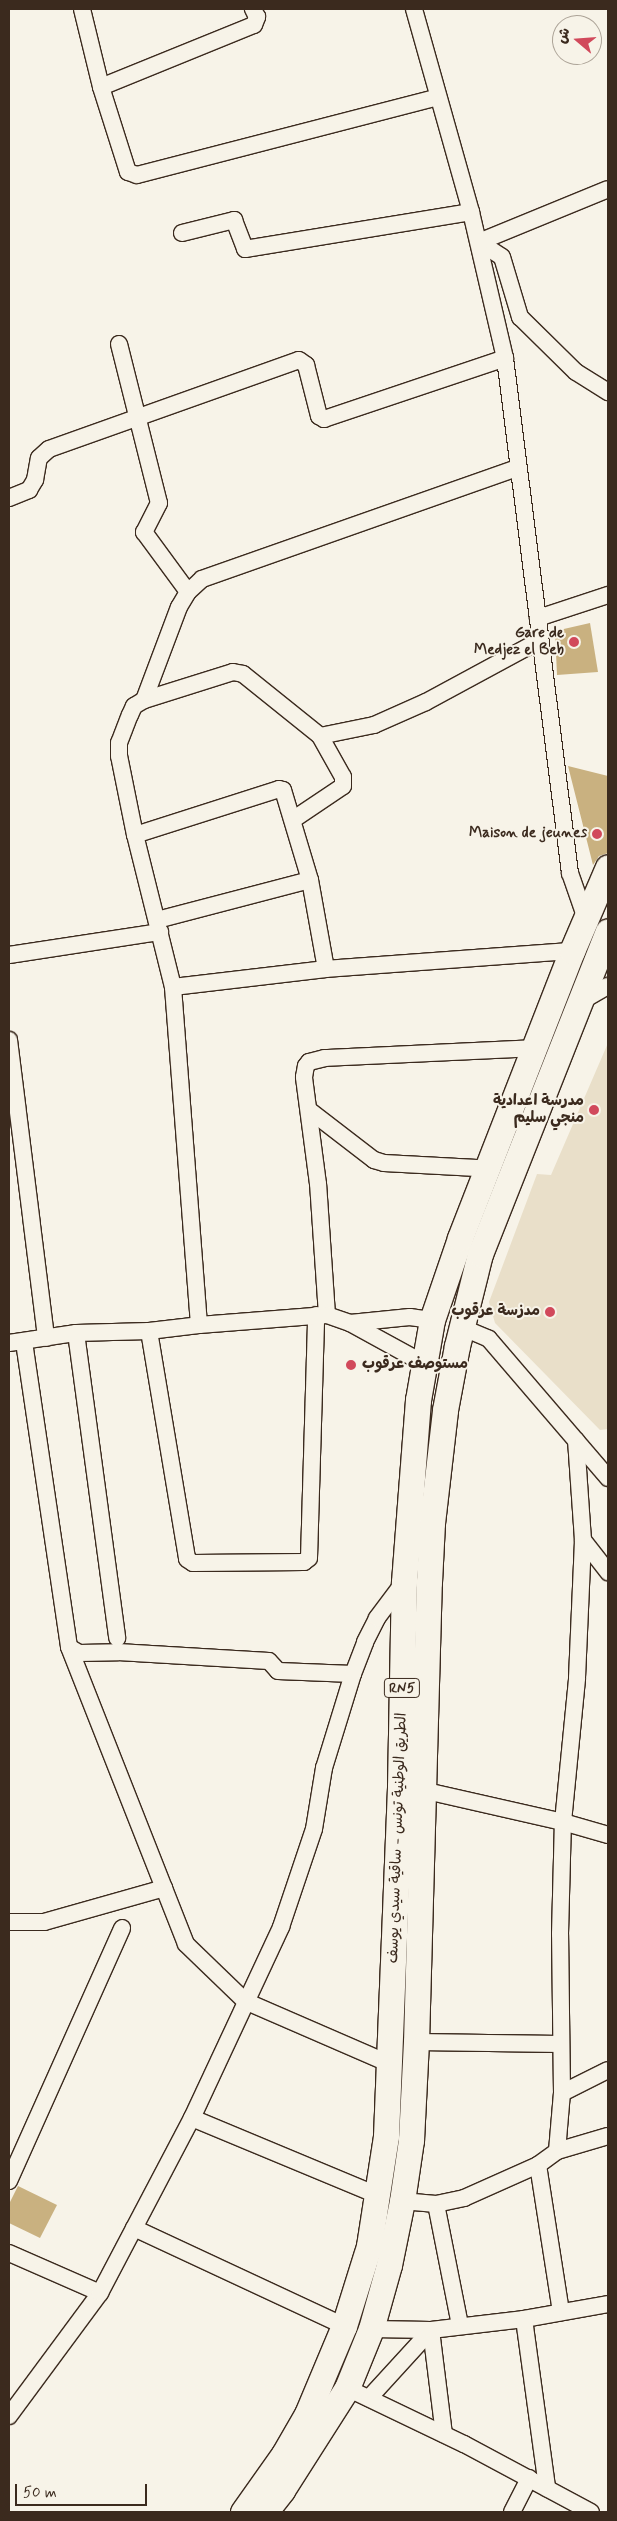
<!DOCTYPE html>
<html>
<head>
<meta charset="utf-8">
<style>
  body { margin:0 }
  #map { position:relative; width:617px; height:2521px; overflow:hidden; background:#f7f3e8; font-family:Mynerve,"Playpen Sans Arabic",sans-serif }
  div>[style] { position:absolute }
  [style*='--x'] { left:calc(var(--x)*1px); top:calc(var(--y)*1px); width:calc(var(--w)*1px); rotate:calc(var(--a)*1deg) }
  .built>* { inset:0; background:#e9dfc9 }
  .building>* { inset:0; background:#c9b180 }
  .roads { filter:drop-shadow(1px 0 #3b2a1e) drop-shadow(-1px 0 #3b2a1e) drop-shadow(0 1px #3b2a1e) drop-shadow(0 -1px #3b2a1e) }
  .street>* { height:16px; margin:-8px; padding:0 8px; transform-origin:8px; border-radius:8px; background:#f7f3e8 }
  .primary>* { height:25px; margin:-12.5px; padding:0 12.5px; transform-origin:12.5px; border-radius:12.5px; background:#f7f3e8 }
  .dots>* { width:14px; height:14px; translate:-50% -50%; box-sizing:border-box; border:2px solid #f7f3e8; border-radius:50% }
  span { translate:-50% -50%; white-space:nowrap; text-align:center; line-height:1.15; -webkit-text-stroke:4px #f7f3e8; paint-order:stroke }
  .shield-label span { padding:1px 4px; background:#f7f3e8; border:1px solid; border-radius:4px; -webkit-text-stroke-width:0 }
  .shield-label { font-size:14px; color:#3b2a1e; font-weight:700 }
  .poi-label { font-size:15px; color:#3b2a1e; font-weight:700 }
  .right { translate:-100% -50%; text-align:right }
  .left { translate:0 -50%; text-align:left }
  .street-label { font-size:15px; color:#3b2a1e }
  .frame { position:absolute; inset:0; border:10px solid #3b2a1e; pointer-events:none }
  .north { position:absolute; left:552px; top:15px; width:50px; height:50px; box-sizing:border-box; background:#f7f3e8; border:1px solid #aca397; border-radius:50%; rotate:288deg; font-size:14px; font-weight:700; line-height:20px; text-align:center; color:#3b2a1e }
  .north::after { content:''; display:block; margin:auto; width:18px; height:22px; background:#d1495b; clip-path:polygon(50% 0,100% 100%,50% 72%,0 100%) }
  .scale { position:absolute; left:15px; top:2484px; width:132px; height:22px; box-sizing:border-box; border:2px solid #3b2a1e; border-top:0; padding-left:6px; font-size:15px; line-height:18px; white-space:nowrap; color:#3b2a1e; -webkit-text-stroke:4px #f7f3e8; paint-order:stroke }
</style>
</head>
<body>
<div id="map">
  <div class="built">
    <div style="clip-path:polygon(608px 1043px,608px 1429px,600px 1430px,495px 1323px,489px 1302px,537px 1174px,551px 1175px)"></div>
  </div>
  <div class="building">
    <div style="clip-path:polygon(590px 623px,598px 672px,557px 675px,555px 631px)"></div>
    <div style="clip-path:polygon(568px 766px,608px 776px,608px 853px,599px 856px,593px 865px)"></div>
    <div style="clip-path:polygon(18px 2186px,57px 2205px,40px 2238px,9px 2223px,9px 2204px)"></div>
  </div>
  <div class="roads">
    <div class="street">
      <div style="--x:82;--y:9;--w:80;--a:76.3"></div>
      <div style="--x:101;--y:87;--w:89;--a:72.4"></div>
      <div style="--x:128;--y:172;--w:9;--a:18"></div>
      <div style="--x:137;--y:175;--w:311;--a:-14.5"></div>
      <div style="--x:414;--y:9;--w:211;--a:74.3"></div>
      <div style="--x:471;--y:212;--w:150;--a:76.9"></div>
      <div style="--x:505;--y:358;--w:519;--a:82.81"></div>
      <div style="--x:570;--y:873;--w:49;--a:70.8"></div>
      <div style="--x:101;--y:87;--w:165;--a:-22.1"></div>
      <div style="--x:254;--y:25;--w:9;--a:-69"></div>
      <div style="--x:257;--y:17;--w:9;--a:-117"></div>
      <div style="--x:182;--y:233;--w:54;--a:-14"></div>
      <div style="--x:234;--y:220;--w:31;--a:69"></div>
      <div style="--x:245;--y:249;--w:229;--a:-9.3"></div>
      <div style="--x:479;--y:242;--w:27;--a:33"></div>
      <div style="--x:502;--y:257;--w:63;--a:73.3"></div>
      <div style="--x:520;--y:317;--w:78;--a:44.5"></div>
      <div style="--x:576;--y:372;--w:38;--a:32"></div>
      <div style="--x:479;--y:242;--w:139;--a:-22.3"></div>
      <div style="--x:119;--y:344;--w:164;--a:75.9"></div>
      <div style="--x:159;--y:503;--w:33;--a:117"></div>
      <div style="--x:144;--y:532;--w:74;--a:53.7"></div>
      <div style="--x:9;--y:498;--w:22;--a:-22"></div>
      <div style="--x:29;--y:490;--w:12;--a:-59"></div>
      <div style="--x:35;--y:480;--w:22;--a:-80"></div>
      <div style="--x:39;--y:458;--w:13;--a:-42"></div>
      <div style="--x:49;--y:449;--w:265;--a:-19.6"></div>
      <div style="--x:299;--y:360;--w:9;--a:36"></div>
      <div style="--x:306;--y:365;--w:53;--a:75.7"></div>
      <div style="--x:319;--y:416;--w:6;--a:31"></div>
      <div style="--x:324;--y:419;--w:191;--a:-18.6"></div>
      <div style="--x:538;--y:618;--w:74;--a:-18.2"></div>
      <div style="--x:144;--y:700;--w:99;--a:-69.4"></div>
      <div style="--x:179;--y:607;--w:17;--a:-59"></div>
      <div style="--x:188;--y:592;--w:19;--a:-43"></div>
      <div style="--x:202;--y:579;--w:335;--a:-19.4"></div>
      <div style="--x:294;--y:819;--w:59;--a:-34"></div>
      <div style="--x:343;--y:786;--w:9;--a:-90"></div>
      <div style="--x:343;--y:777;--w:47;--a:-119.3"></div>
      <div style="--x:135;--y:835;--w:151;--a:-17.7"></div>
      <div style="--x:279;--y:789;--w:4;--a:14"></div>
      <div style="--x:283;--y:790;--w:94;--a:73.3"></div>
      <div style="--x:310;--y:880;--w:90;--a:79.8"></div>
      <div style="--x:157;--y:920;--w:158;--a:-14.7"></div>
      <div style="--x:9;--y:955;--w:153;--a:-8.7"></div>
      <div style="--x:173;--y:987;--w:154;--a:-6.7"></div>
      <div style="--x:326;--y:969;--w:247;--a:-4.2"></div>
      <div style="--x:580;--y:1002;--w:32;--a:-30"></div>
      <div style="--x:9;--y:1040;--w:300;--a:82.9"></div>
      <div style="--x:309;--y:1110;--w:82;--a:37.6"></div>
      <div style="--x:374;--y:1160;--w:10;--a:17"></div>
      <div style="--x:384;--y:1163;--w:93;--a:3.1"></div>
      <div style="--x:477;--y:1168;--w:11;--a:22"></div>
      <div style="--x:327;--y:1315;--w:131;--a:-93.9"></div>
      <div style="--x:318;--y:1184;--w:108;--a:-97.5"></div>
      <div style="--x:304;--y:1077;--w:11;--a:-80"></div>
      <div style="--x:306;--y:1066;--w:5;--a:-53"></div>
      <div style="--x:309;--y:1062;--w:16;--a:-14"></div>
      <div style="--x:325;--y:1058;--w:210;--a:-2.7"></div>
      <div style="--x:350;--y:1323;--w:60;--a:-5.7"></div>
      <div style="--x:410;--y:1317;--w:22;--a:8"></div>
      <div style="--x:199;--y:1325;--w:339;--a:-94.4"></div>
      <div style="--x:173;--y:987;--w:157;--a:-104"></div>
      <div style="--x:135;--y:835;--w:81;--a:-101.4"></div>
      <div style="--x:119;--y:756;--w:13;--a:-90"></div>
      <div style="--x:119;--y:743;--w:30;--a:-69"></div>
      <div style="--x:130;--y:715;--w:10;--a:-66"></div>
      <div style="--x:134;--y:706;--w:12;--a:-31"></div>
      <div style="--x:144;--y:700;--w:93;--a:-17.5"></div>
      <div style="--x:233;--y:672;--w:10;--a:11"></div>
      <div style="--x:243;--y:674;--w:99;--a:38.8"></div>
      <div style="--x:320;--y:736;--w:55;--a:-11.5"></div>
      <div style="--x:374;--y:725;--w:57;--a:-23.9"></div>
      <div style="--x:426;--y:702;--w:128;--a:-28.4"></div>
      <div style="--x:461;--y:1327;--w:30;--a:23"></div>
      <div style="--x:489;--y:1339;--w:183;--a:49.4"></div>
      <div style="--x:149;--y:1331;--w:231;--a:80.5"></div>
      <div style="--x:187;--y:1559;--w:7;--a:34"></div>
      <div style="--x:193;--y:1563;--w:111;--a:-0.5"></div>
      <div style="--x:304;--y:1562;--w:6;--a:-39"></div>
      <div style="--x:309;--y:1558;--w:243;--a:-88.3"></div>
      <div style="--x:76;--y:1333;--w:308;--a:82.3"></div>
      <div style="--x:24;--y:1342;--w:308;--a:81.6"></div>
      <div style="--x:69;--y:1647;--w:319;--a:68.5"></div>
      <div style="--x:186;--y:1944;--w:82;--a:44"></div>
      <div style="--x:245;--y:2001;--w:158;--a:23.5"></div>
      <div style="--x:9;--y:1343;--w:68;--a:-8.5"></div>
      <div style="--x:76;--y:1333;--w:73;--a:-1.6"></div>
      <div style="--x:149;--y:1331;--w:50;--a:-6.8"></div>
      <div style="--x:199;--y:1325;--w:128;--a:-4.5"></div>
      <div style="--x:327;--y:1315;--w:24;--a:19"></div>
      <div style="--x:350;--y:1323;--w:83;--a:28.7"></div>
      <div style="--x:583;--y:1540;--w:41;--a:52"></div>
      <div style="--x:69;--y:1647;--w:12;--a:31"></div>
      <div style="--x:79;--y:1653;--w:39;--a:-1"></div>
      <div style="--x:118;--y:1652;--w:151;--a:3.4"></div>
      <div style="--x:269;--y:1661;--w:13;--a:48"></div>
      <div style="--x:278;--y:1671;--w:75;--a:2.3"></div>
      <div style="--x:422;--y:1790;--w:145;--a:12.8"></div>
      <div style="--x:563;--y:1822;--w:47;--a:16.1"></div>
      <div style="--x:9;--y:1922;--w:35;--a:0"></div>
      <div style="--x:44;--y:1922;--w:125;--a:-15.8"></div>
      <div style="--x:416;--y:2042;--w:145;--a:0.8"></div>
      <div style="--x:562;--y:2093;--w:51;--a:-26.6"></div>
      <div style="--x:192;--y:2118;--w:200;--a:22.6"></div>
      <div style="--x:557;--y:2151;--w:58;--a:-85.1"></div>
      <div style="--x:562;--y:2093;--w:159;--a:-90.7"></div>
      <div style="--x:560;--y:1934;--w:112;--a:-88.5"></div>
      <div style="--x:563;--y:1822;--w:145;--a:-84.4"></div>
      <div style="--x:577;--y:1678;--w:138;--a:-87.5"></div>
      <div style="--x:583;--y:1540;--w:100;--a:-94"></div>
      <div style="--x:538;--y:2165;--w:149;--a:81.1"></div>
      <div style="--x:9;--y:2181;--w:277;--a:-65.9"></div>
      <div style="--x:402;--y:2201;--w:34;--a:5"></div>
      <div style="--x:436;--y:2204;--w:29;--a:-12"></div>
      <div style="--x:464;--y:2198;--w:81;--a:-24"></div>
      <div style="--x:538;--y:2165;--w:24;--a:-36"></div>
      <div style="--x:557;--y:2151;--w:53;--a:-16.4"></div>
      <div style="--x:436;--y:2204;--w:123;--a:78.8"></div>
      <div style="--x:134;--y:2228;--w:232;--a:25"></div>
      <div style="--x:9;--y:2253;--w:99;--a:23.7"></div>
      <div style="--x:524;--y:2319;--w:171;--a:82.2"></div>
      <div style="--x:371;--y:2329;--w:60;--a:1"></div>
      <div style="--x:431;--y:2330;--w:94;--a:-6.7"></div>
      <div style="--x:524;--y:2319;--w:85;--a:-10.1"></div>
      <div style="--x:431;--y:2330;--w:105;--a:82.9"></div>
      <div style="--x:347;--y:2388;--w:130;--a:25.6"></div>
      <div style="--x:464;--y:2444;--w:144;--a:28.2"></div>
      <div style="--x:369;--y:2398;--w:92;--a:-47.6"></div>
      <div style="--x:9;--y:2416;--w:153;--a:-53.5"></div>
      <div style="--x:100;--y:2293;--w:198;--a:-62.3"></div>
      <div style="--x:192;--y:2118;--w:211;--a:-65"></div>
      <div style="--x:281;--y:1927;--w:103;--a:-71.4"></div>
      <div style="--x:314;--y:1829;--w:62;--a:-80.7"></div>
      <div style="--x:324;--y:1768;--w:98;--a:-72.9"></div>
      <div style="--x:353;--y:1674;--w:34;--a:-69"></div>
      <div style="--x:365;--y:1642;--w:27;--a:-63"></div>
      <div style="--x:377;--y:1618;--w:45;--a:-53.1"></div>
      <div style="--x:512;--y:2512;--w:38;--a:-63"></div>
    </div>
    <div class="primary">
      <div style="--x:243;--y:2512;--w:71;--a:-54.7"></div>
      <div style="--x:284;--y:2454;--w:46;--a:-60.1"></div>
      <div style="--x:307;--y:2414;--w:95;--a:-67.2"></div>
      <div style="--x:344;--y:2326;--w:84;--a:-72.6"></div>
      <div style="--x:369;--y:2246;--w:111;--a:-81.2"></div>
      <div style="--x:386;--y:2136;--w:350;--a:-87.7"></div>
      <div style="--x:400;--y:1786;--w:204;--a:-88.9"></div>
      <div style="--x:404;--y:1582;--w:183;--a:-85.6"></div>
      <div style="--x:418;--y:1400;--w:81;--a:-80.1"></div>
      <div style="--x:432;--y:1320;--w:87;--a:-71.1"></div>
      <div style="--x:460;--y:1238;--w:308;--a:-68.7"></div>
      <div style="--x:572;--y:951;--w:91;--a:-66.8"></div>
      <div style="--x:265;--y:2512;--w:28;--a:-52"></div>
      <div style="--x:282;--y:2490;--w:121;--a:-57.5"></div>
      <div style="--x:347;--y:2388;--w:64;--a:-67.9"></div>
      <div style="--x:371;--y:2329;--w:66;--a:-74.3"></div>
      <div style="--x:389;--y:2265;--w:65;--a:-78.5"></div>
      <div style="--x:402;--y:2201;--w:62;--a:-81.6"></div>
      <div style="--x:411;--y:2140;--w:98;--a:-87.1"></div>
      <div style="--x:416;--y:2042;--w:460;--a:-88.4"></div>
      <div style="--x:429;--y:1582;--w:59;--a:-87.1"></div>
      <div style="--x:432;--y:1523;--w:114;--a:-83.4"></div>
      <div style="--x:445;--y:1410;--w:65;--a:-79.4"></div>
      <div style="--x:457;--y:1346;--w:95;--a:-76"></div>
      <div style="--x:480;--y:1254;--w:347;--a:-68.4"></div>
    </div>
  </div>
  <div class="dots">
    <div style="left:574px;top:642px;background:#d1495b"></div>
    <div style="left:597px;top:834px;background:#d1495b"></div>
    <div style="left:594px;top:1110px;background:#d1495b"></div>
    <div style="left:550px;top:1312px;background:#d1495b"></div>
    <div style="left:351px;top:1365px;background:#d1495b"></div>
  </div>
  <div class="shield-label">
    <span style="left:402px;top:1688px">RN5</span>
  </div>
  <div class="poi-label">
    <span class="right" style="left:564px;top:642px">Gare de<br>Medjez el Beb</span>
    <span class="right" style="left:587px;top:834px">Maison de jeunes</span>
    <span class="right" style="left:584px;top:1110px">مدرسة اعدادية<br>منجي سليم</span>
    <span class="right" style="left:540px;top:1312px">مدزسة عرقوب</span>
    <span class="left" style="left:362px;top:1365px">مستوصف عرقوب</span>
  </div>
  <div class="street-label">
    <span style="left:398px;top:1838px;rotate:-88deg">الطريق الوطنية تونس - ساقية سيدي يوسف</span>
  </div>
  <div class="frame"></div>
  <div class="north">ش</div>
  <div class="scale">50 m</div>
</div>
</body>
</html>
